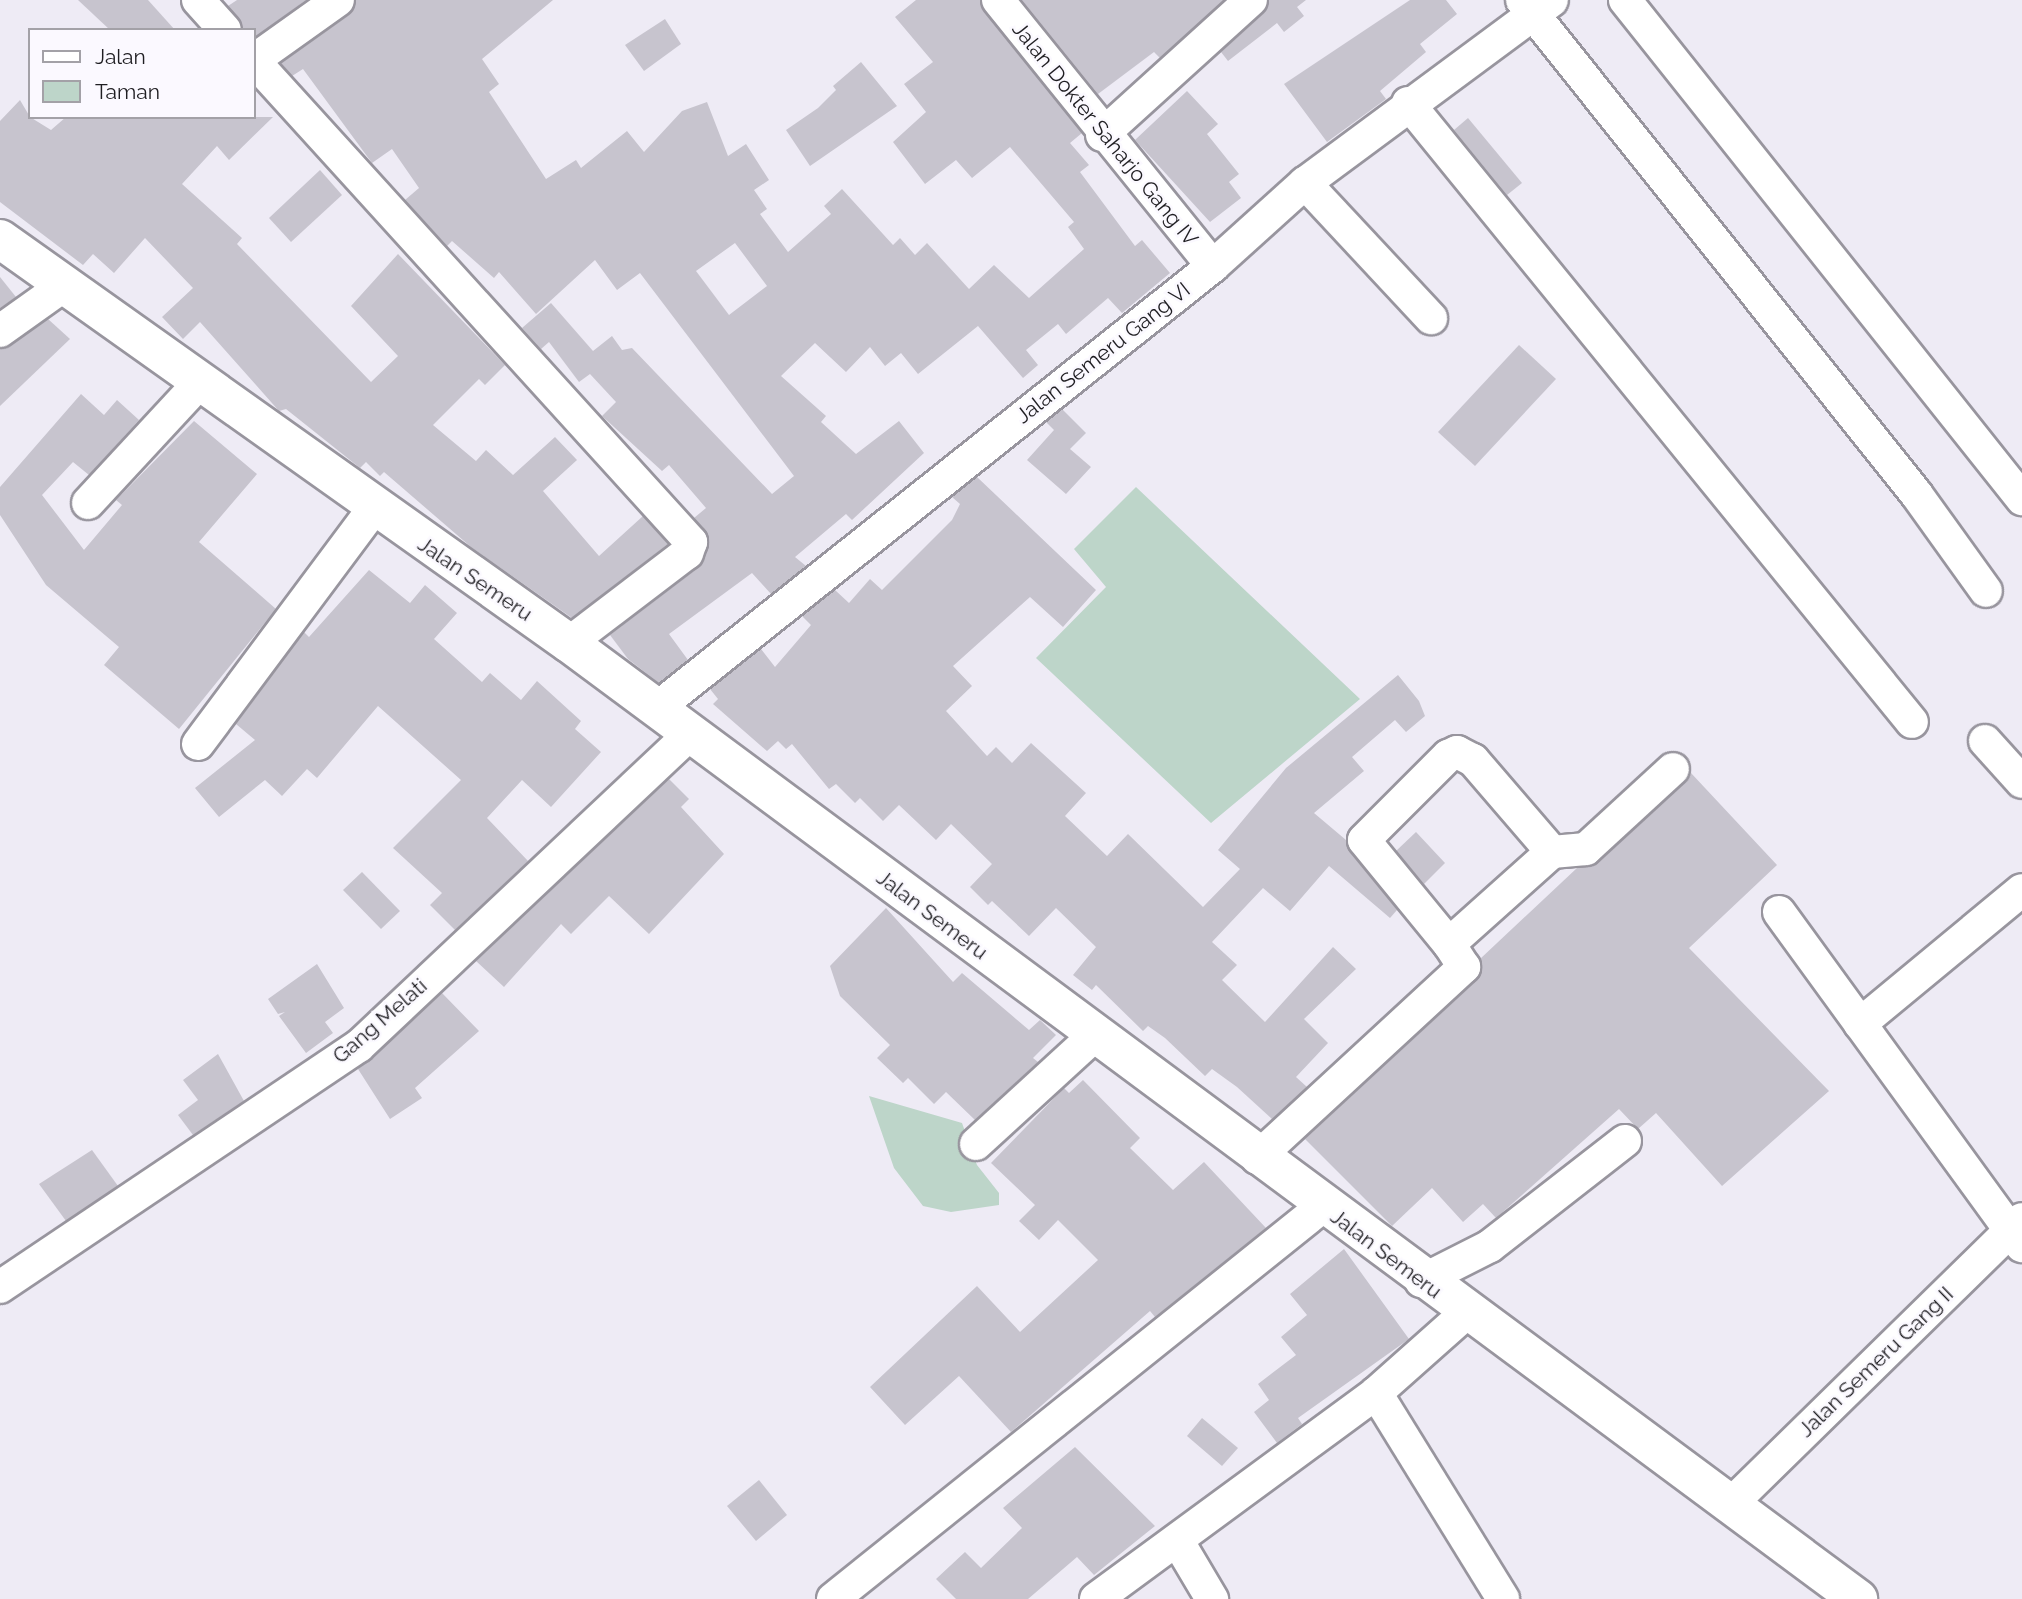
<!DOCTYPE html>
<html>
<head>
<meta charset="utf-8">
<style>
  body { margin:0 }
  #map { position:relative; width:2022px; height:1599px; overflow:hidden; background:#eeebf5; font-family:Raleway,sans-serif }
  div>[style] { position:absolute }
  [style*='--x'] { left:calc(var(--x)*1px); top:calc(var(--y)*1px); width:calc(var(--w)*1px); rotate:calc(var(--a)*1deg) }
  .green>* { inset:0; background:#bdd5c9 }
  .building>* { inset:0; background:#c7c4ce }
  .roads { filter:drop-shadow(2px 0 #98959e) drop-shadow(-2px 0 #98959e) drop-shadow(0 2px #98959e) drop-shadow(0 -2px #98959e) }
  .minor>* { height:32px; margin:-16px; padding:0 16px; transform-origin:16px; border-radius:16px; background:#fff }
  .highway>* { height:38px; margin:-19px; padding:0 19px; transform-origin:19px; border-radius:19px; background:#fff }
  span { translate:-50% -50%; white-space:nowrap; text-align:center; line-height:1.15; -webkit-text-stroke:5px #fbf9ff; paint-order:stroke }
  .street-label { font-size:21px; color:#1f1e22 }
  .legend { position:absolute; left:28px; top:28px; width:228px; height:91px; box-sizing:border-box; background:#fbf9ff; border:2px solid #a3a1a7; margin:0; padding:9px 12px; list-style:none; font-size:21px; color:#1f1e22 }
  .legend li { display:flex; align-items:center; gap:14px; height:35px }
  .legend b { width:35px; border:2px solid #a3a1a7 }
</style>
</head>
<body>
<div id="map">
  <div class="green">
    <div style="clip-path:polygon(1136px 487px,1360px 699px,1211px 823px,1036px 658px,1106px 587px,1074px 549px)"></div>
    <div style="clip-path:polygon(869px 1096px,962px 1123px,977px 1165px,999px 1193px,999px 1205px,951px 1212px,923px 1206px,894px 1168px)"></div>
  </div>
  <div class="building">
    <div style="clip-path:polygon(78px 0,148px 0,175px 30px,110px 30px)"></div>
    <div style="clip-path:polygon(237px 0,306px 0,254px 38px,254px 30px,243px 30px,228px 6px)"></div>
    <div style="clip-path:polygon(evenodd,356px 0,553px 0,482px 59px,499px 84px,489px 92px,546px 179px,576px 160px,581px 168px,627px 131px,644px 152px,682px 111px,707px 102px,728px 156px,746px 144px,769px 180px,754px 190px,767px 209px,760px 214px,788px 252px,831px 214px,824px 206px,842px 189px,893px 245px,900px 238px,915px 255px,927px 243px,969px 289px,994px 265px,1029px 298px,1084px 249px,1068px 227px,1074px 222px,1010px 147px,972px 178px,956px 160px,925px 184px,893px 142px,926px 112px,904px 84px,933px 62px,895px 17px,916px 0,980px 0,1082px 133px,1070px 143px,1089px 165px,1080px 172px,1135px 246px,1142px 240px,1170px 273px,1122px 313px,1108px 298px,1066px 334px,1058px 324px,1026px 350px,1038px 365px,1023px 378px,978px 326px,918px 374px,901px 353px,885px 366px,870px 347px,846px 372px,815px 343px,781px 376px,826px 416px,821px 422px,856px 454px,899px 421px,924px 453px,852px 520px,846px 514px,795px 557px,806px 566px,771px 594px,752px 573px,669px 634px,688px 660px,659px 683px,628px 659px,610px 635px,699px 567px,709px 539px,694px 518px,706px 508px,669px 465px,662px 471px,602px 416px,616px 402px,590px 374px,579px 382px,549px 342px,541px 349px,522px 328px,551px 303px,593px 351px,612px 336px,622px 350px,632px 348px,772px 494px,794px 476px,640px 273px,617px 290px,595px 260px,536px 314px,499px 272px,494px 278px,452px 241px,447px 246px,405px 200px,419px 188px,392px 149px,372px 163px,303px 69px,292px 76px,281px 63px,349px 15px,356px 0,735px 243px,767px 286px,729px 315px,696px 271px,735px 243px)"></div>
    <div style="clip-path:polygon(1022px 0,1224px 0,1160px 58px,1154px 52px,1098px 94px)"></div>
    <div style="clip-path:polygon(1269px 0,1306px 0,1297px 7px,1304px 16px,1284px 32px,1277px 23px,1228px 61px,1221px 52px,1263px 14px)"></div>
    <div style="clip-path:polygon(1410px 0,1446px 0,1457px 14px,1420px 44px,1426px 52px,1380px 91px,1386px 99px,1327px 142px,1284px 84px)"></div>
    <div style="clip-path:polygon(665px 19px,681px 44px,644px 71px,625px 45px)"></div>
    <div style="clip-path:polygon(861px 62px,897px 106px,810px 166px,786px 130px,818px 108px,836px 90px,833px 86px)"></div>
    <div style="clip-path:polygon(1187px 91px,1218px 124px,1207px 134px,1239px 174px,1229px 182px,1241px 198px,1210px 222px,1135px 140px)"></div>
    <div style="clip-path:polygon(20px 100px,30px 117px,51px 130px,66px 117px,273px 117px,229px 160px,217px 146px,182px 184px,242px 238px,237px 244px,371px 382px,398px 356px,351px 306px,398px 254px,505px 365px,485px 385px,479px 379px,433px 425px,476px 461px,486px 450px,513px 475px,555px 437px,577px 460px,543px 491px,599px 556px,643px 516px,668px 544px,572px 618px,471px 547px,384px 472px,380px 476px,366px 462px,360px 468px,286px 409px,279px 411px,200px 322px,183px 339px,162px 317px,193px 288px,145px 238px,114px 273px,93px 254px,83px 265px,0 202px,0 121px)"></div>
    <div style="clip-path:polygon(1468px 118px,1522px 183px,1507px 195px,1454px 130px)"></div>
    <div style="clip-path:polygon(320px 170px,342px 195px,291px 242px,269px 218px)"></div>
    <div style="clip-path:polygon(0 277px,16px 297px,0 308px)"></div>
    <div style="clip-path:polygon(48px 319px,70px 339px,0 406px,0 349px)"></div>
    <div style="clip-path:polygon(1519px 345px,1556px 379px,1475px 466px,1438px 432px)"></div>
    <div style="clip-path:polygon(81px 394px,104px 415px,117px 400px,139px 420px,89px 475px,73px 462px,42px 495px,84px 550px,122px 505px,116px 500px,194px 421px,257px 474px,199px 542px,276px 609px,179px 729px,104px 665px,119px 647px,46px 585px,0 515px,0 487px)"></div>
    <div style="clip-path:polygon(1062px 409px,1086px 433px,1070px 449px,1091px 467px,1066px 494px,1027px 460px,1054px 430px,1046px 422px)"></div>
    <div style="clip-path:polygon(977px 477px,1096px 590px,1063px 627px,1030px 597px,953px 666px,972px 686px,946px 711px,987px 756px,996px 747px,1012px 763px,1031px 743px,1086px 793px,1065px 816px,1107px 856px,1128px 834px,1203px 907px,1240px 869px,1218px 850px,1286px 768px,1398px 675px,1419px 701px,1425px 716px,1406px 732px,1395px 720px,1352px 757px,1364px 771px,1314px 813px,1346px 840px,1397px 910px,1390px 918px,1329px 866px,1290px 911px,1263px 888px,1212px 942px,1237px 965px,1222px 980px,1265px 1022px,1333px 947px,1356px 969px,1304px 1019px,1328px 1043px,1296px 1077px,1307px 1087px,1272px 1119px,1237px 1087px,1212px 1069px,1205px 1076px,1165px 1038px,1148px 1026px,1143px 1031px,1096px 985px,1092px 990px,1073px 975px,1096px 947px,1056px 908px,1029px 936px,992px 901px,988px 905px,970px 887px,992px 864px,951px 824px,936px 840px,899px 805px,883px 821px,860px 798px,855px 803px,836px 784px,829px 789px,792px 744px,786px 749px,778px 741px,767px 751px,713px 704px,718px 699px,710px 689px,761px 649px,775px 667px,811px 625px,802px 616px,835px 590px,849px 603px,870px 579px,882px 590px,952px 520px,960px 504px,952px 497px)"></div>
    <div style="clip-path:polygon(369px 570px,410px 603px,425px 585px,457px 613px,434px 639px,482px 682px,490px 673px,521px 700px,537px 681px,581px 721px,575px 729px,601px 752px,551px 807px,522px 780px,487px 818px,528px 861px,455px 930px,430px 905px,442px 893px,393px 848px,461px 780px,378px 706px,317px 778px,307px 769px,282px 796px,265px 780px,219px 817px,195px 788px,255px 740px,236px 724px,304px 632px,309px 637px)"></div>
    <div style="clip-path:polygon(1691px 773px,1777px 865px,1689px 948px,1829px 1091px,1722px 1186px,1656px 1113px,1638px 1129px,1619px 1109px,1496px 1218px,1483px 1204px,1463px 1222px,1432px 1188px,1392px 1226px,1305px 1139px,1476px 981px,1480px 959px,1577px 868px,1598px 863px)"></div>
    <div style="clip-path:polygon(669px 779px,689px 799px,681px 807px,724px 854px,649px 934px,609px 896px,571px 934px,561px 924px,504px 987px,476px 961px)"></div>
    <div style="clip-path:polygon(1416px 832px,1445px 863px,1424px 884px,1396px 851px)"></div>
    <div style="clip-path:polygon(362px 872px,400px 911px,381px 929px,343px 890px)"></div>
    <div style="clip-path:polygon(886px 908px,953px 982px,962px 973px,1029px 1030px,1040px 1020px,1056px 1035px,1033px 1058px,1038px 1062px,975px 1120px,946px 1092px,934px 1104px,908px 1078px,903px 1083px,877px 1058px,890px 1045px,840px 996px,830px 966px)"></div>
    <div style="clip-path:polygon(317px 964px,344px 1008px,325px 1022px,333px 1033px,306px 1053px,279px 1016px,285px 1012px,278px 1014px,268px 999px)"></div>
    <div style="clip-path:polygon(442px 993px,479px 1031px,415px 1088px,422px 1098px,390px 1119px,358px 1069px)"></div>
    <div style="clip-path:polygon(218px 1054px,244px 1101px,193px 1135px,178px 1115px,198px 1100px,183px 1080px)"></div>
    <div style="clip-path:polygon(1083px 1080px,1140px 1138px,1130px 1148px,1173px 1190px,1204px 1162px,1266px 1228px,1155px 1317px,1150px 1311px,1011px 1432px,959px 1376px,905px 1425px,870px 1387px,977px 1286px,1020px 1332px,1098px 1260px,1058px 1220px,1039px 1240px,1019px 1221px,1035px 1205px,991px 1163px,1064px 1088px,1069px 1093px)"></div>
    <div style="clip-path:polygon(92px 1150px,118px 1186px,66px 1221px,39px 1184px)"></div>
    <div style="clip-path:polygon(1344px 1249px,1409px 1339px,1298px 1418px,1302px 1424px,1277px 1443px,1254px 1412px,1269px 1400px,1258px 1384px,1296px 1355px,1281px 1337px,1307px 1315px,1290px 1294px)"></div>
    <div style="clip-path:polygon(1202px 1418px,1238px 1448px,1222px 1466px,1187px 1436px)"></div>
    <div style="clip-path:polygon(1075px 1447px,1155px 1526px,1094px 1575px,1077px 1557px,1028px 1599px,956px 1599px,936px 1579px,965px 1552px,981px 1568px,1022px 1528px,1003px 1508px)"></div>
    <div style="clip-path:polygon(759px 1480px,787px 1515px,756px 1541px,727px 1506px)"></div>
  </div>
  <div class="roads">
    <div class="minor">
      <div style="--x:198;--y:0;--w:40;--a:48"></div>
      <div style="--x:998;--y:0;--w:342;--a:51.1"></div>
      <div style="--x:1522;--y:0;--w:633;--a:51.41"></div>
      <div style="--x:1917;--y:495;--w:118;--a:54.3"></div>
      <div style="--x:1625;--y:0;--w:638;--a:51.49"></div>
      <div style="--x:254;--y:60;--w:103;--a:-35.5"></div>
      <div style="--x:254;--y:61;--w:650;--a:47.74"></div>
      <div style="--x:691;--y:542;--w:12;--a:110"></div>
      <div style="--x:687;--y:553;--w:148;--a:142.7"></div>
      <div style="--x:1408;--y:103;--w:798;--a:50.85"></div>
      <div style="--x:1102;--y:135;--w:201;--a:-42.2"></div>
      <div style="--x:1305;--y:183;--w:185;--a:47"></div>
      <div style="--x:0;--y:331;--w:77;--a:-35.5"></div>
      <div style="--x:88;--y:503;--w:163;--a:-47.2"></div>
      <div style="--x:657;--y:708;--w:710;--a:-38.48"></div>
      <div style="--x:1213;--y:266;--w:124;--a:-42.1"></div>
      <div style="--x:1305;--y:183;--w:307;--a:-36.5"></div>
      <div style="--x:1985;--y:741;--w:55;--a:47.9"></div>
      <div style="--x:198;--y:744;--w:293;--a:-53.3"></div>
      <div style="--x:1779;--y:912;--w:413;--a:54"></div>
      <div style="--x:1449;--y:944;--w:134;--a:-129.3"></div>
      <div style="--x:1364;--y:840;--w:119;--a:-45"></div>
      <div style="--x:1448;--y:756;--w:10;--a:-24"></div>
      <div style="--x:1457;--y:752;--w:18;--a:27"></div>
      <div style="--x:1473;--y:760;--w:121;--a:49.3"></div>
      <div style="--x:1860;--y:1024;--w:210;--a:-39.6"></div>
      <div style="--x:976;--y:1144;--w:160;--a:-42.5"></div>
      <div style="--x:1257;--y:1158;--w:282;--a:-42.7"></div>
      <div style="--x:1464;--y:967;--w:27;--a:-123"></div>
      <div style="--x:1449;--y:944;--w:138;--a:-41.8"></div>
      <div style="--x:1552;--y:852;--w:34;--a:-5"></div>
      <div style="--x:1586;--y:849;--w:118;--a:-42.6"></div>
      <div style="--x:1421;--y:1281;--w:77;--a:-26.9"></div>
      <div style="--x:1490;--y:1246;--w:171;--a:-37.9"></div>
      <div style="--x:0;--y:1287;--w:432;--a:-33.9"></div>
      <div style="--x:359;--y:1046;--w:455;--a:-43.3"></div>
      <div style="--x:1376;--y:1393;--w:242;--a:58.3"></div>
      <div style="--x:1731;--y:1504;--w:407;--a:-44.4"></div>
      <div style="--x:1177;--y:1540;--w:69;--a:59.3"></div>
      <div style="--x:833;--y:1599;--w:628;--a:-38.73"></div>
      <div style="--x:1096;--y:1599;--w:348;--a:-36.3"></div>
      <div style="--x:1376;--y:1393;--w:120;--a:-41.6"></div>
    </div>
    <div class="highway">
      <div style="--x:0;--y:239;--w:698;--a:35.38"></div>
      <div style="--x:569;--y:643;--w:1605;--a:36.56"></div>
    </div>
  </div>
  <div class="street-label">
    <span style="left:1105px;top:134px;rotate:51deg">Jalan Dokter Saharjo Gang IV</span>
    <span style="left:1103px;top:353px;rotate:-38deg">Jalan Semeru Gang VI</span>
    <span style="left:475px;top:579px;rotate:34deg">Jalan Semeru</span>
    <span style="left:932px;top:915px;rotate:37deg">Jalan Semeru</span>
    <span style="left:380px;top:1021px;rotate:-41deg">Gang Melati</span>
    <span style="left:1386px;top:1254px;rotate:37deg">Jalan Semeru</span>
    <span style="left:1876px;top:1362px;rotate:-44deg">Jalan Semeru Gang II</span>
  </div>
  <ul class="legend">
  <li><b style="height:9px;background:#fff"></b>Jalan</li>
  <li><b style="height:19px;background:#bdd5c9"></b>Taman</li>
  </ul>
</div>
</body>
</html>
